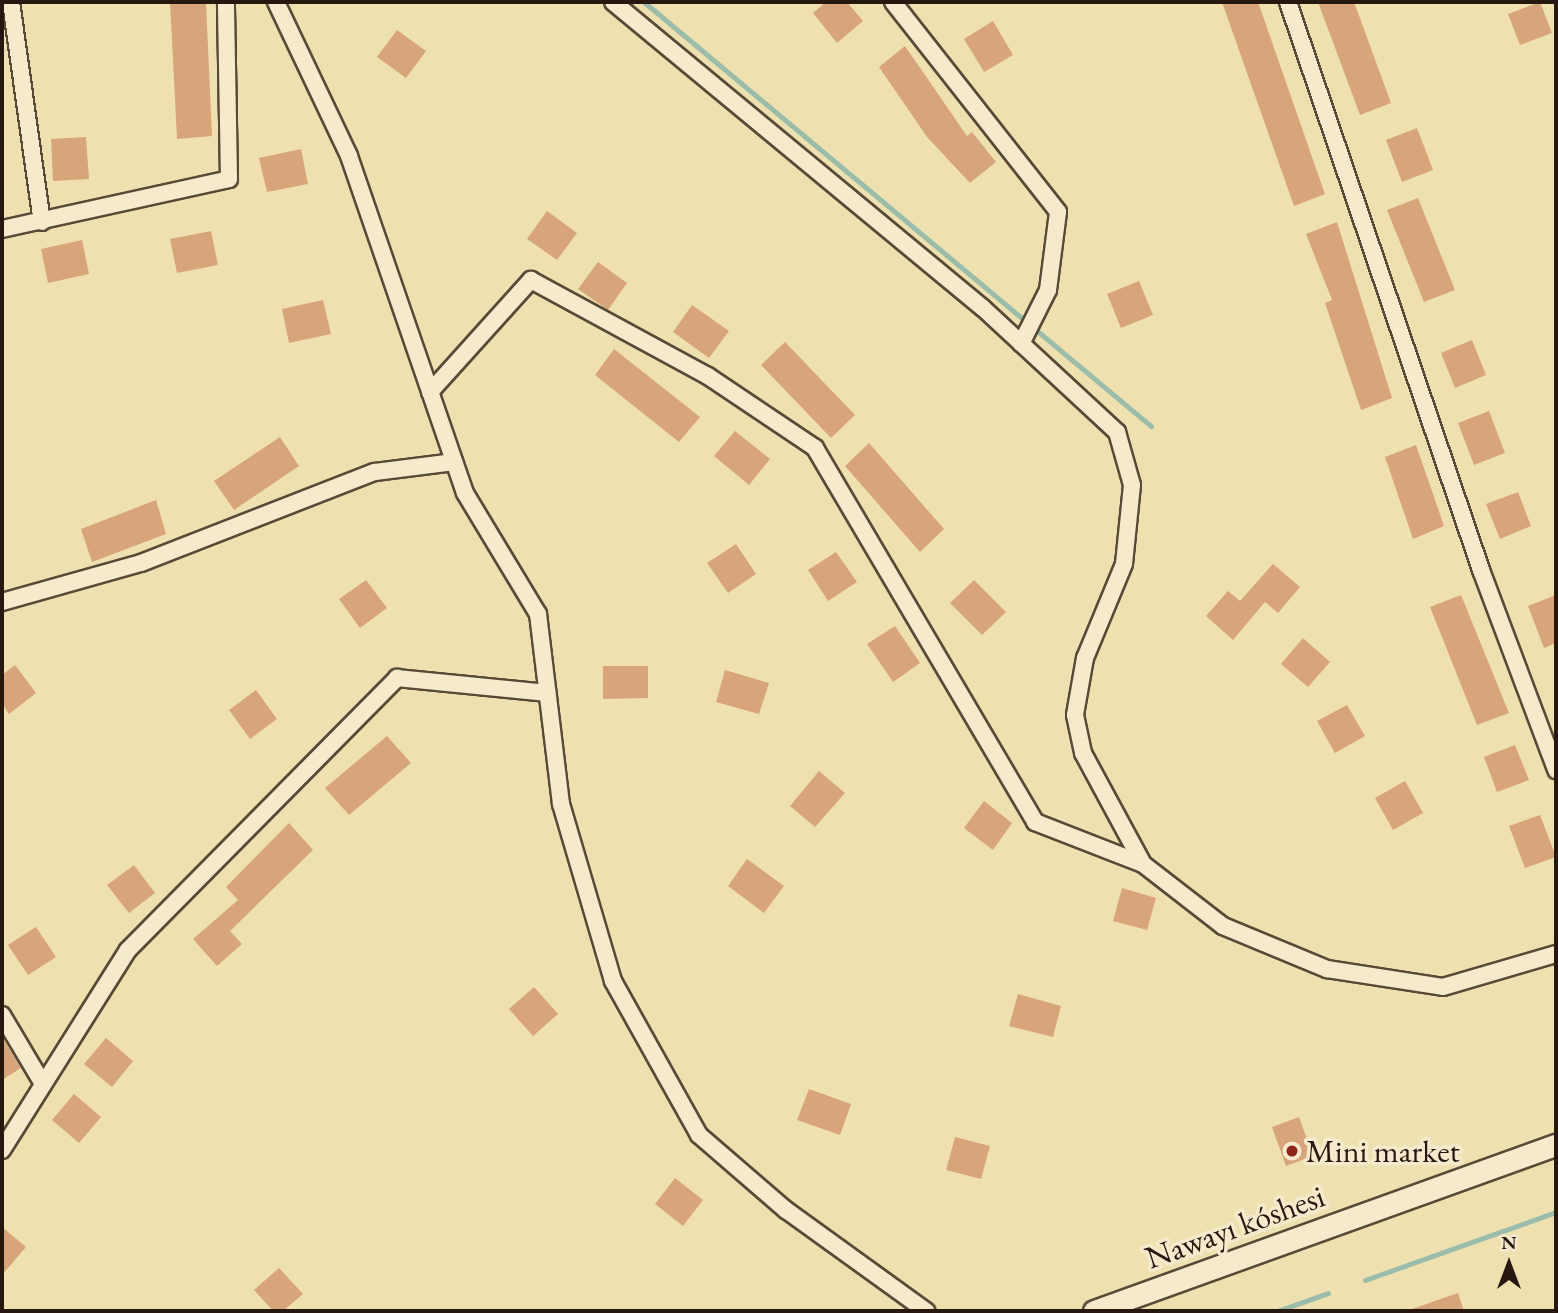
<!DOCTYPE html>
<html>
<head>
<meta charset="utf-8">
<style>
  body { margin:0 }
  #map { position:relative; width:1558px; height:1313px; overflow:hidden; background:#efe0b0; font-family:"EB Garamond",serif }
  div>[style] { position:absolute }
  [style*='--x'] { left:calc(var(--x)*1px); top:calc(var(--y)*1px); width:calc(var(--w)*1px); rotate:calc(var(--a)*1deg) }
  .stream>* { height:5px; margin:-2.5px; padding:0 2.5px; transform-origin:2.5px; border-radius:2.5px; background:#9abdab }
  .building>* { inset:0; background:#d8a57b }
  .roads { filter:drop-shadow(2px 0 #584a36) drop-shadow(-2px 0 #584a36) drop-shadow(0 2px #584a36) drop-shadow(0 -2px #584a36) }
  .street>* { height:16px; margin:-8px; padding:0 8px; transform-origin:8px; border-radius:8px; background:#f5ebcc }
  .secondary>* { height:21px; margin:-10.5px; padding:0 10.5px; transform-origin:10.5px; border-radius:10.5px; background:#f5ebcc }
  .dots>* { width:19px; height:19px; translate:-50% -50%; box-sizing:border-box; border:4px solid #f5ebcc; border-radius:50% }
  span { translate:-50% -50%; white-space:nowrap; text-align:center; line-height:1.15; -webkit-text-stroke:7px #f5ebcc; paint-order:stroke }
  .poi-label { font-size:32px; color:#26180e }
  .left { translate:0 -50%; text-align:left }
  .street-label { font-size:32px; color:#26180e }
  .frame { position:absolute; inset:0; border:4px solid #26180e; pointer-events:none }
  .north { position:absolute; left:1474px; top:1229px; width:70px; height:70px; -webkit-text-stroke:5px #f5ebcc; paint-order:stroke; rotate:0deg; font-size:19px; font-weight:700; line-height:28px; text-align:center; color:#26180e }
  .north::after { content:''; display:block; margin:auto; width:24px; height:32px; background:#26180e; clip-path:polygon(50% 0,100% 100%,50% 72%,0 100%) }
</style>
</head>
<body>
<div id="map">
  <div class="stream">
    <div style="--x:644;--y:2;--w:661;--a:39.91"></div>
    <div style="--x:1365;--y:1280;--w:203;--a:-19.6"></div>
    <div style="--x:1277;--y:1311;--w:54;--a:-19.4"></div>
  </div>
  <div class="building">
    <div style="clip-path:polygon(170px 2px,206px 2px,212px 136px,177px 139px)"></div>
    <div style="clip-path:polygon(826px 2px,847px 2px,863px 21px,837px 43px,813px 13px)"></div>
    <div style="clip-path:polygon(1222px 2px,1258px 2px,1325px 194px,1294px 206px)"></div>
    <div style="clip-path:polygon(1318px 2px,1354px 2px,1391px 103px,1360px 115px)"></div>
    <div style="clip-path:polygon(1540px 2px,1552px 33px,1520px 45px,1508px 14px)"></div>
    <div style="clip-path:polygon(993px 21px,1013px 55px,984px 72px,964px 39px)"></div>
    <div style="clip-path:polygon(397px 30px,426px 51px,406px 78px,377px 57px)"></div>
    <div style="clip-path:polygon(905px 46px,967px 136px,972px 132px,996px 162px,970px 183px,927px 137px,879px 67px)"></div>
    <div style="clip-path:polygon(1417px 128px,1433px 170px,1402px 182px,1386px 140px)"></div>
    <div style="clip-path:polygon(86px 137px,89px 179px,53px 181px,51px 139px)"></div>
    <div style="clip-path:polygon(301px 149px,308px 184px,267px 192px,259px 158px)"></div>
    <div style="clip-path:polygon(1418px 198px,1455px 290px,1424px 302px,1387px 210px)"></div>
    <div style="clip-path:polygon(547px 211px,577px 233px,557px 260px,527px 239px)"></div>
    <div style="clip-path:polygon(1337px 222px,1392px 398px,1361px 410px,1325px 303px,1332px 300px,1306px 234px)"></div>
    <div style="clip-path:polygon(211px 231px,218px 265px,177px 273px,170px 239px)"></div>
    <div style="clip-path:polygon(82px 240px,89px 274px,48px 283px,41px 249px)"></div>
    <div style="clip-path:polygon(598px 262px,627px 283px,608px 310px,578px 289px)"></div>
    <div style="clip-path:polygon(1139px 281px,1153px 315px,1121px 328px,1107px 294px)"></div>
    <div style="clip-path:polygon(323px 300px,331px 334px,289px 343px,282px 309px)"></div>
    <div style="clip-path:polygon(692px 305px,729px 331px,709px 358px,673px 332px)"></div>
    <div style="clip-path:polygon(1472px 340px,1486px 375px,1455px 388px,1441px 353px)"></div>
    <div style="clip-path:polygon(785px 342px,855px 415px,831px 438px,761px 365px)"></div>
    <div style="clip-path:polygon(614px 349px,700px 417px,679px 442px,595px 375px)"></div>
    <div style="clip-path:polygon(1489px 411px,1505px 453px,1474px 465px,1458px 423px)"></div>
    <div style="clip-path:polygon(735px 431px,770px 459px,749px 485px,714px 456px)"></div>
    <div style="clip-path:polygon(280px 437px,299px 466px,234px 510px,214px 481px)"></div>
    <div style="clip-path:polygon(869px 443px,944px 529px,920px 552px,845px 466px)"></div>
    <div style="clip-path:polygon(1416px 445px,1444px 526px,1413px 539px,1385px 457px)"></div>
    <div style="clip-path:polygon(1518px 492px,1531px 526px,1500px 539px,1486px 504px)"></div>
    <div style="clip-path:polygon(156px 500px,166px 534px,92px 562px,81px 529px)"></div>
    <div style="clip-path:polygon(736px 544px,756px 574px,728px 593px,707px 563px)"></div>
    <div style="clip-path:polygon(836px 552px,857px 582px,828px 601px,808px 570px)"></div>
    <div style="clip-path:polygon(1273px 564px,1300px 587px,1278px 613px,1265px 602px,1233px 640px,1206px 616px,1228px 591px,1240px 601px)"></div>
    <div style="clip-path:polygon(366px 580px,387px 608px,360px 628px,339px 599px)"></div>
    <div style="clip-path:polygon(974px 580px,1006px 612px,982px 635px,950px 603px)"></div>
    <div style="clip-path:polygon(1461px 595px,1509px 713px,1477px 725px,1430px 607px)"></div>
    <div style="clip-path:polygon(1556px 595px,1556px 643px,1544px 648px,1528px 606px)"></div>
    <div style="clip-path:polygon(895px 626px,920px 663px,893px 682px,867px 644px)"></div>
    <div style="clip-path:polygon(1303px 638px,1330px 662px,1308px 687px,1281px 664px)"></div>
    <div style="clip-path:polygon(15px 665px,36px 693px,9px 714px,2px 703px,2px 675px)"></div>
    <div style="clip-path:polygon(603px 666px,648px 666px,648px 698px,603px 699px)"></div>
    <div style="clip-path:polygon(725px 670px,769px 683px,759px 714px,716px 702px)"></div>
    <div style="clip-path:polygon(256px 690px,277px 719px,250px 739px,229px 710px)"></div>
    <div style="clip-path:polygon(1347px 705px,1365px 736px,1335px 753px,1317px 721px)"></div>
    <div style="clip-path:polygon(387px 736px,411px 763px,349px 815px,325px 788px)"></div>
    <div style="clip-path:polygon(1515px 745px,1529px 780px,1497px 792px,1484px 757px)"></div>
    <div style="clip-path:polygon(819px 771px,845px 793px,815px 827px,790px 806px)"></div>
    <div style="clip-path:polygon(1405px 781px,1423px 813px,1393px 830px,1375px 798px)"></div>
    <div style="clip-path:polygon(984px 801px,1012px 823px,993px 850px,964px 828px)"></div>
    <div style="clip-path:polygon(1540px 815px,1556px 857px,1525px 868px,1509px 826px)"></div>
    <div style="clip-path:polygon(289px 823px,313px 850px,230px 931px,242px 944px,217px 966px,193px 939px,238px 900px,226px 887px)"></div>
    <div style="clip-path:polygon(747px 859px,784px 886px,764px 913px,728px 886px)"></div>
    <div style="clip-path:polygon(134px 865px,155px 893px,129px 913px,107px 885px)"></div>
    <div style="clip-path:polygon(1122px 888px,1156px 898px,1147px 930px,1113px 921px)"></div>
    <div style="clip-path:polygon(36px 927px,56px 957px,28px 975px,8px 945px)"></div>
    <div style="clip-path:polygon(534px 987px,558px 1014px,533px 1036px,509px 1009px)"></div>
    <div style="clip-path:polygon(1018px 994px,1061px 1006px,1053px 1037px,1009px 1026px)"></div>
    <div style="clip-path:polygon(2px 1037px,21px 1068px,2px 1080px)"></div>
    <div style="clip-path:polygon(106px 1038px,133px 1061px,112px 1087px,84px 1064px)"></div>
    <div style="clip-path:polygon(809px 1089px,851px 1104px,840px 1135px,797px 1120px)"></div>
    <div style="clip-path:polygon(74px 1094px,101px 1117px,79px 1143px,52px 1120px)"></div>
    <div style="clip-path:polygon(1299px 1117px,1313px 1156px,1286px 1166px,1272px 1127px)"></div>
    <div style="clip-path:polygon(955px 1137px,990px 1146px,981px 1179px,946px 1170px)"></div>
    <div style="clip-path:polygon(675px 1178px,703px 1200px,683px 1226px,655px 1204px)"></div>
    <div style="clip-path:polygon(2px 1227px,26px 1247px,2px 1275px)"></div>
    <div style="clip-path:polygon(279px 1268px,303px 1294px,283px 1311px,273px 1311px,254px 1290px)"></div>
    <div style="clip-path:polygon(1458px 1293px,1464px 1311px,1413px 1311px,1412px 1309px)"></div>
  </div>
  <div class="roads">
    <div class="street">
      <div style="--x:11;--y:2;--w:222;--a:82"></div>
      <div style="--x:276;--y:2;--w:170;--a:64.6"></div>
      <div style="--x:349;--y:156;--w:356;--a:71"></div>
      <div style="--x:465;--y:493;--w:141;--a:58.9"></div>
      <div style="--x:538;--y:614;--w:191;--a:83.1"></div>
      <div style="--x:561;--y:804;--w:184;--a:73.6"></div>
      <div style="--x:613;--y:981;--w:176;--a:60.8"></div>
      <div style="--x:699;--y:1135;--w:115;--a:40.8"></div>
      <div style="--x:786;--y:1210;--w:173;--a:35.8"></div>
      <div style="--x:613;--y:2;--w:480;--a:39.6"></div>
      <div style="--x:983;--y:308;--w:183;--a:42.8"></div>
      <div style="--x:1117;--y:432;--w:55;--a:74.2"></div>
      <div style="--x:1132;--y:485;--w:79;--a:95.8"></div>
      <div style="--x:1124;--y:564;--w:102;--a:112.5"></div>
      <div style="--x:1085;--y:658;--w:58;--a:100"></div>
      <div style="--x:1075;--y:715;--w:39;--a:78"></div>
      <div style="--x:1083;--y:753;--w:126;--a:61.6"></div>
      <div style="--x:893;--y:2;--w:267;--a:51.8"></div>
      <div style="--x:1058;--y:212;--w:79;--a:97.3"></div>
      <div style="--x:1048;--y:290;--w:60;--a:116.6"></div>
      <div style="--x:1288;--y:2;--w:600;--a:71.23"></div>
      <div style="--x:1481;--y:570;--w:214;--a:69.4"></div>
      <div style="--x:2;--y:229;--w:232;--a:-12.4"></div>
      <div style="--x:229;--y:179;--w:177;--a:-91"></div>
      <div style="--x:430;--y:392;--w:151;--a:-48"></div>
      <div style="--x:531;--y:280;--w:201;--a:28.5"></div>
      <div style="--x:708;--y:376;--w:129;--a:33.9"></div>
      <div style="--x:815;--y:448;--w:434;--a:59.5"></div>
      <div style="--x:1035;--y:822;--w:116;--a:21.3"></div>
      <div style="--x:1143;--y:864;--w:101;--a:37.8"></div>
      <div style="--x:1223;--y:926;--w:113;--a:22.5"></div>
      <div style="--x:1327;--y:969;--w:117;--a:8.8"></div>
      <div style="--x:1443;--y:987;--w:118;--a:-16.3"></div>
      <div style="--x:2;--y:602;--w:144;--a:-15.7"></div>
      <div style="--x:141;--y:563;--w:251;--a:-21.3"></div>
      <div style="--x:375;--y:472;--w:80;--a:-7.2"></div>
      <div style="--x:2;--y:1015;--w:80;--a:59.3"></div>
      <div style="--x:2;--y:1150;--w:236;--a:-57.8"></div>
      <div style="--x:128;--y:950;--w:383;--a:-45.3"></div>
      <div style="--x:397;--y:678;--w:151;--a:5.7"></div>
    </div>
    <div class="secondary">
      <div style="--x:1094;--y:1311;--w:491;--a:-19.8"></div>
    </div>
  </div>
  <div class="dots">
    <div style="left:1292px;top:1151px;background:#8f2418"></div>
  </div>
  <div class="poi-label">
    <span class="left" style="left:1306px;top:1151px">Mini market</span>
  </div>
  <div class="street-label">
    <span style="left:1235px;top:1227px;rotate:-20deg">Nawayı kóshesi</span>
  </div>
  <div class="frame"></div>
  <div class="north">N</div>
</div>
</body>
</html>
